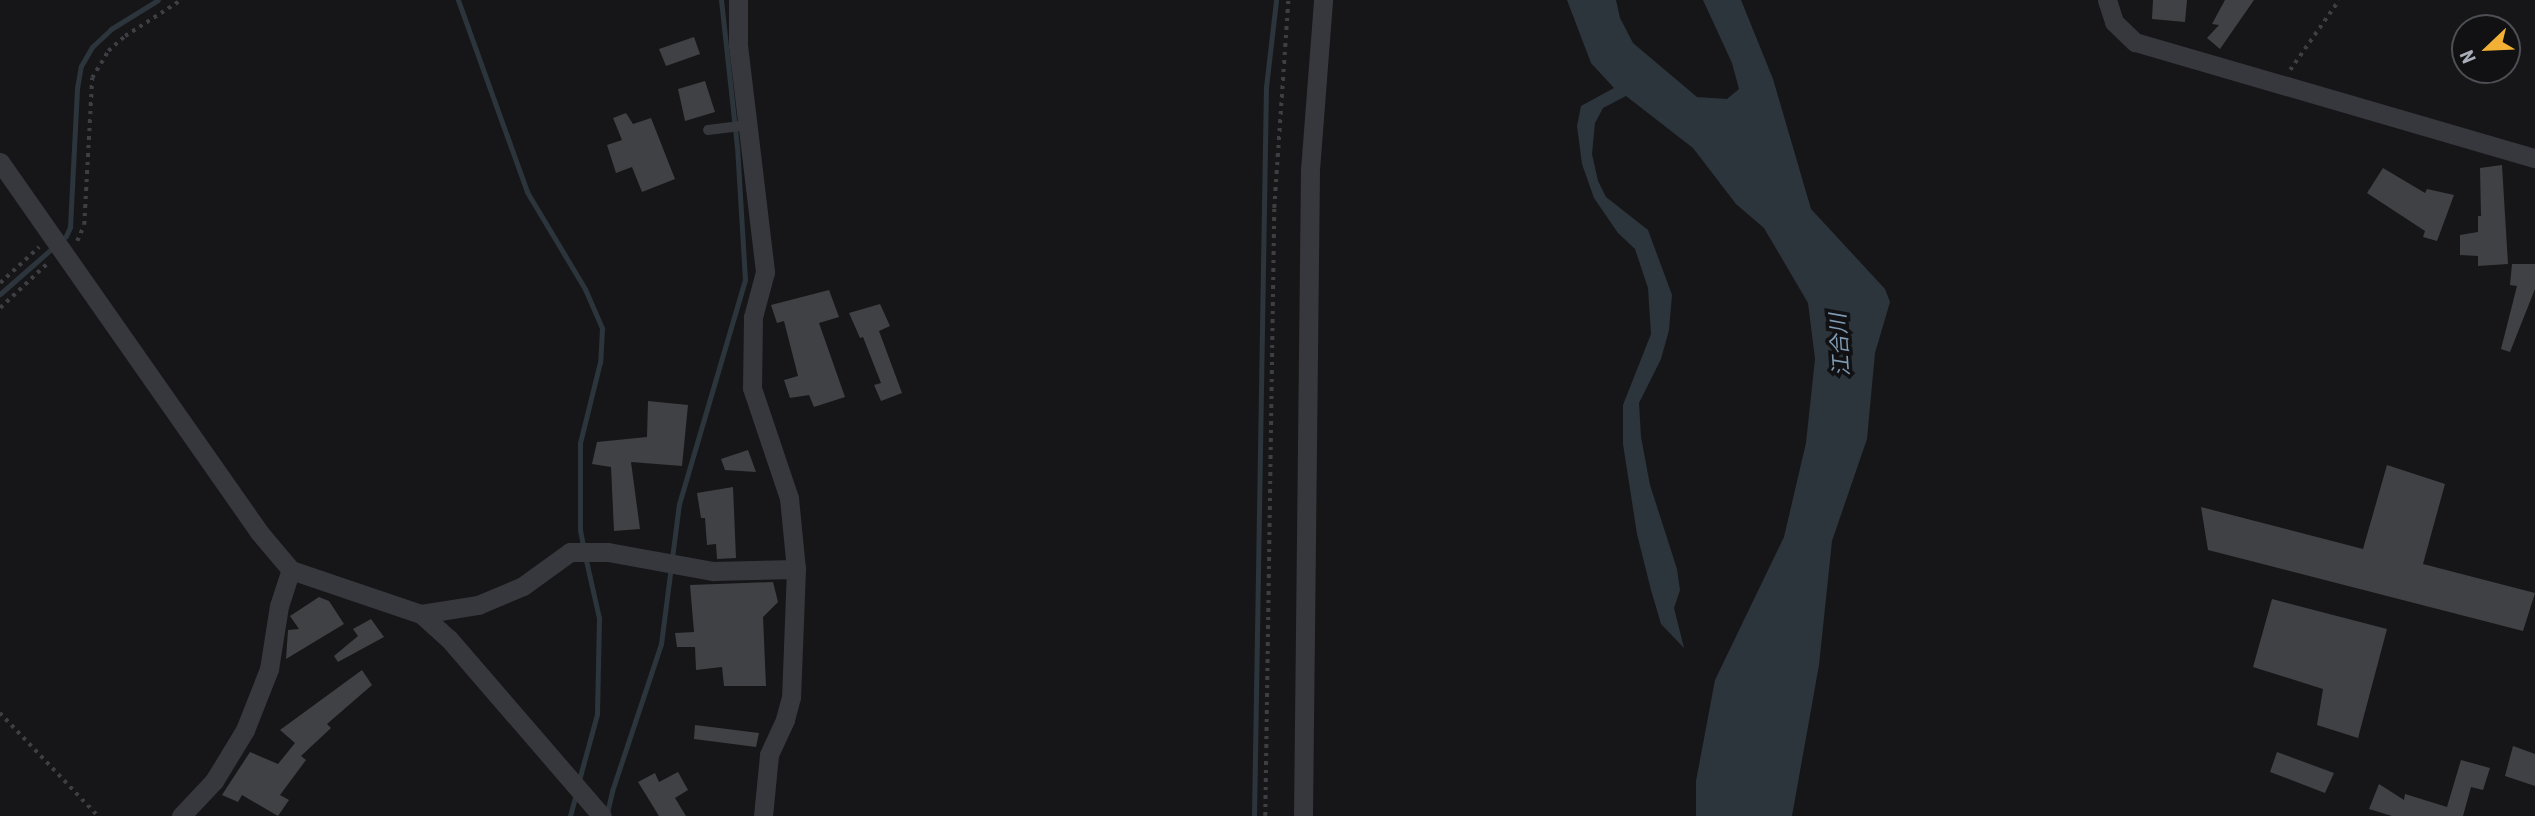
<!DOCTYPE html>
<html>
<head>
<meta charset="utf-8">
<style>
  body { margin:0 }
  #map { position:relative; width:2535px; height:816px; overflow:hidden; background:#161618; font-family:"Roboto Condensed","Noto Sans JP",sans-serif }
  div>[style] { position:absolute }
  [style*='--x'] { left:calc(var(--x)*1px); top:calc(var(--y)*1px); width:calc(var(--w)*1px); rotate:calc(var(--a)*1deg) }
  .water>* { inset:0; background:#2c353c }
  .stream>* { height:5px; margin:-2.5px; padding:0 2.5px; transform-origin:2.5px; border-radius:2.5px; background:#2c353c }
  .building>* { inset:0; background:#404145 }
  .path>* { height:3.5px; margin-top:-1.75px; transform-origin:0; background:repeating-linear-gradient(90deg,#3d3f44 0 3.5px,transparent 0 8.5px) }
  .lane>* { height:10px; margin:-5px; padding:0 5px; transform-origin:5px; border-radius:5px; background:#37383d }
  .street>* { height:19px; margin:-9.5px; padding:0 9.5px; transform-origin:9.5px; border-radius:9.5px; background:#37383d }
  span { translate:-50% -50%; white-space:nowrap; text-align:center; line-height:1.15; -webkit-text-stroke:7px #111113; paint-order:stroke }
  .water-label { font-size:21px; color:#7f9bb3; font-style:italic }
  .north { position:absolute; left:2451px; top:14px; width:70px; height:70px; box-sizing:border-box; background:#111113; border:2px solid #4d4f55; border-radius:50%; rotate:247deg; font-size:19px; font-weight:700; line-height:28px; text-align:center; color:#a8adb8 }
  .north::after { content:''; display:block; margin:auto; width:24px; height:32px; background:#f2b134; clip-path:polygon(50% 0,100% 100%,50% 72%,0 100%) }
</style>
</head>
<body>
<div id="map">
  <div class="water">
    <div style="clip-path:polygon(1567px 0,1616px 0,1620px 18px,1633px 43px,1697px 97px,1727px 99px,1739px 89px,1732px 63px,1703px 0,1741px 0,1773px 79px,1811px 209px,1885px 289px,1890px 302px,1875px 353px,1867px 439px,1832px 541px,1819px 665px,1792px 816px,1696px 816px,1696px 781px,1715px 680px,1784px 537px,1806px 443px,1815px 359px,1808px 303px,1764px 228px,1736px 204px,1693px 148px,1626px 96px,1603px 108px,1595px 123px,1592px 154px,1598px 181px,1606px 197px,1648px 230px,1672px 295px,1669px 330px,1661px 359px,1639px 403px,1641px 437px,1650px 485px,1677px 569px,1680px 590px,1674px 608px,1684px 648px,1661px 624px,1651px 590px,1637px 534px,1623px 444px,1623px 405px,1651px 334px,1648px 288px,1635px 249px,1618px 233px,1594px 198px,1582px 164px,1577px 126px,1581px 106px,1614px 88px,1591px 63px)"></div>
  </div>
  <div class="stream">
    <div style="--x:458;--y:0;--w:204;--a:70.2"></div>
    <div style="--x:527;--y:192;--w:113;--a:59.1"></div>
    <div style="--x:585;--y:289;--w:43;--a:66.4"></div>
    <div style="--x:602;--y:328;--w:34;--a:93"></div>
    <div style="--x:600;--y:362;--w:83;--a:103.9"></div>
    <div style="--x:580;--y:443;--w:87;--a:90"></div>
    <div style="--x:580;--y:530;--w:16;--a:79"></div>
    <div style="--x:0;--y:294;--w:88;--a:-41.3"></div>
    <div style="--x:66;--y:236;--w:10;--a:-66"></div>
    <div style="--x:70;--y:227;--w:139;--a:-87.1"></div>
    <div style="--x:77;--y:88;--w:22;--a:-80"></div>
    <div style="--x:81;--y:66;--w:22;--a:-60"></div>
    <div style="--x:92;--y:47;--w:26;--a:-43"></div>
    <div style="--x:111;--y:29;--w:55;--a:-31.7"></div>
    <div style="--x:579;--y:780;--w:68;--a:-74.7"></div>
    <div style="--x:597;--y:714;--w:96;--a:-88.8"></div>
    <div style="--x:599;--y:618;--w:64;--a:-102.7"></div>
    <div style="--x:607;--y:813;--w:23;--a:-77"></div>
    <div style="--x:612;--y:791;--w:155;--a:-71.6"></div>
    <div style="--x:661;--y:644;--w:141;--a:-82.7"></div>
    <div style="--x:679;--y:504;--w:234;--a:-73.6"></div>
    <div style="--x:745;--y:280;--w:133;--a:-93.4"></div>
    <div style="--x:737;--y:147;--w:148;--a:-96.2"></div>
    <div style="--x:570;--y:816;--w:24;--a:-75"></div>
    <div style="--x:1254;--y:816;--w:729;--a:-89.06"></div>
    <div style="--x:1266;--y:87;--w:88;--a:-83.4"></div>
  </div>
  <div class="building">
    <div style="clip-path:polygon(2153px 0,2187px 0,2185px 22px,2152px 19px)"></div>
    <div style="clip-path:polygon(2225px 0,2254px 0,2220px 49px,2207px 38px,2219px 25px,2212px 24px)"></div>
    <div style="clip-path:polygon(694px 37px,700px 54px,666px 66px,659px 49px)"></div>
    <div style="clip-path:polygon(705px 81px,715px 112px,685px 121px,678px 89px)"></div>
    <div style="clip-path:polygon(626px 113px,633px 124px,651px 118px,675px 179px,642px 192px,632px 167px,616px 173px,607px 145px,622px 140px,613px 118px)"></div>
    <div style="clip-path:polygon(2502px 165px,2508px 264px,2478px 266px,2478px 256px,2460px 255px,2460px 235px,2478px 232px,2478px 216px,2481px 216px,2480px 168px)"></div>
    <div style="clip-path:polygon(2383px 168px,2425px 193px,2427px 189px,2454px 195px,2437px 241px,2423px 237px,2425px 231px,2367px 193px)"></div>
    <div style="clip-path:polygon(2512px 264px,2535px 264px,2535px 289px,2510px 352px,2501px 349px,2517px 286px,2510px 285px)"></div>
    <div style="clip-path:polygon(829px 290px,839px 317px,819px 323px,845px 397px,814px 407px,809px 395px,790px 398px,784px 380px,798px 376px,784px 321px,777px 323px,771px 305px)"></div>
    <div style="clip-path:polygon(880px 304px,890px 326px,879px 331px,902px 393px,881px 401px,874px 385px,881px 383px,863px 337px,860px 338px,849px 313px)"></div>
    <div style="clip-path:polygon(648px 401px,688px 405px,682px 466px,631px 462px,640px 529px,614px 531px,611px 467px,592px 464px,597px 442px,647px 437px)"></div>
    <div style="clip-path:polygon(748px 450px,756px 472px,725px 470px,721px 459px)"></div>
    <div style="clip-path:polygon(2387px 465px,2445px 484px,2423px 564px,2535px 593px,2523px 631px,2208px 550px,2201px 507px,2363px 549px)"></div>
    <div style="clip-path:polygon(733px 487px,736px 558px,717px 559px,716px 544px,707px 545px,705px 518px,701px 518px,697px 493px)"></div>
    <div style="clip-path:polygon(773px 582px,778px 602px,763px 617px,766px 686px,724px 686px,722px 667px,696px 670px,695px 647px,677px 647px,675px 633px,694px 632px,690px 585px)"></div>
    <div style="clip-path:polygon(319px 597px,329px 601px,344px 624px,286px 659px,288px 630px,299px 629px,290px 616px)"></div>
    <div style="clip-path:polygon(2272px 599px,2387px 629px,2358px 738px,2317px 725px,2323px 689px,2253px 667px)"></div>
    <div style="clip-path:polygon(371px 619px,384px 637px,338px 662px,334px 656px,358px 636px,353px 629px)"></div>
    <div style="clip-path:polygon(362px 670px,372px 685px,327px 724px,331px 728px,301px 756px,306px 760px,280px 795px,289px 800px,278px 816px,242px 795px,238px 802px,222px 795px,250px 752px,278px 764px,295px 743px,280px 730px)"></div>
    <div style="clip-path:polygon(695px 725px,759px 733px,756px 747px,694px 739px)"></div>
    <div style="clip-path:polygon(2513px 746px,2535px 754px,2535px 786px,2505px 776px)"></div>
    <div style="clip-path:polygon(2277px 752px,2334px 773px,2325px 793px,2270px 772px)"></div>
    <div style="clip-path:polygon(2461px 760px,2490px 768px,2483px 790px,2471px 787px,2463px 816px,2392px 816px,2369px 809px,2379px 784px,2404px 800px,2405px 794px,2447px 807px)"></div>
    <div style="clip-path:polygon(678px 772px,688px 790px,675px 798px,686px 816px,659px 816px,638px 782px,655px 773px,659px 782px)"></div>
  </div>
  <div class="path">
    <div style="--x:2290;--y:70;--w:85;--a:-55"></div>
    <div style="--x:77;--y:241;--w:17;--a:-66"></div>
    <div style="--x:84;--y:225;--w:147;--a:-86.9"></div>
    <div style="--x:92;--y:78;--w:31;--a:-59"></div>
    <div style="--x:108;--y:51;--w:23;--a:-41"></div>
    <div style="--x:125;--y:36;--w:67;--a:-32.7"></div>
    <div style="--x:0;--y:283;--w:53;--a:-42.7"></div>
    <div style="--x:0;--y:308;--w:67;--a:-43.2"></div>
    <div style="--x:0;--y:713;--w:142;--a:46.4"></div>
    <div style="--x:1265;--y:816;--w:608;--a:-89.15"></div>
    <div style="--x:1274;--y:208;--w:208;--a:-86.1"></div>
  </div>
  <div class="lane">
    <div style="--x:708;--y:130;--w:40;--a:-7.1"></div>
  </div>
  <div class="street">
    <div style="--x:738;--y:0;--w:45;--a:90"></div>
    <div style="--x:738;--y:45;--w:229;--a:83.2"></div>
    <div style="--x:765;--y:272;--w:47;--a:104.9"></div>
    <div style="--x:753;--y:317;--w:71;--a:90.8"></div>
    <div style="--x:752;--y:388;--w:116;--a:71.4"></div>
    <div style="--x:789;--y:498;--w:71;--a:84.4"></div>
    <div style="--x:796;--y:569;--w:128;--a:92.2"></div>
    <div style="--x:791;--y:697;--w:24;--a:105"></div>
    <div style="--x:785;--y:720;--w:38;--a:115"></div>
    <div style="--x:769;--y:755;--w:61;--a:95.6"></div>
    <div style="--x:2107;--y:0;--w:23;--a:72"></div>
    <div style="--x:2114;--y:22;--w:29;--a:44"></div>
    <div style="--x:2135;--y:42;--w:416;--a:16.2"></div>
    <div style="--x:0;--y:162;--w:452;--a:55"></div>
    <div style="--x:259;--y:532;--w:50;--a:49.9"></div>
    <div style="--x:291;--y:570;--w:137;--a:18.7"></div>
    <div style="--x:421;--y:614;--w:38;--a:42"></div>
    <div style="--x:449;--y:639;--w:234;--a:49.2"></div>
    <div style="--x:421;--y:614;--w:58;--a:-9"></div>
    <div style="--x:478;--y:605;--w:49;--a:-22.9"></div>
    <div style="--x:523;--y:586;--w:58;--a:-35.9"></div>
    <div style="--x:570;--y:552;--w:38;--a:0"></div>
    <div style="--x:608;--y:552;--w:107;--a:10.3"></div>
    <div style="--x:713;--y:571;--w:83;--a:-1.4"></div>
    <div style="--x:181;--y:816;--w:48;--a:-46.7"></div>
    <div style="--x:214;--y:781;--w:60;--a:-58.7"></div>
    <div style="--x:245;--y:730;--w:66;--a:-68.5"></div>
    <div style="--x:269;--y:669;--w:64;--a:-81"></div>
    <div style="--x:279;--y:606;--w:38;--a:-72"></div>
    <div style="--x:1303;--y:816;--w:646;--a:-89.38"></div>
    <div style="--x:1310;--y:170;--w:170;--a:-85.6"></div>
  </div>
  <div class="water-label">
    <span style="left:1840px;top:345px;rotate:-94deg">江合川</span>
  </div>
  <div class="north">N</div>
</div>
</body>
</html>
